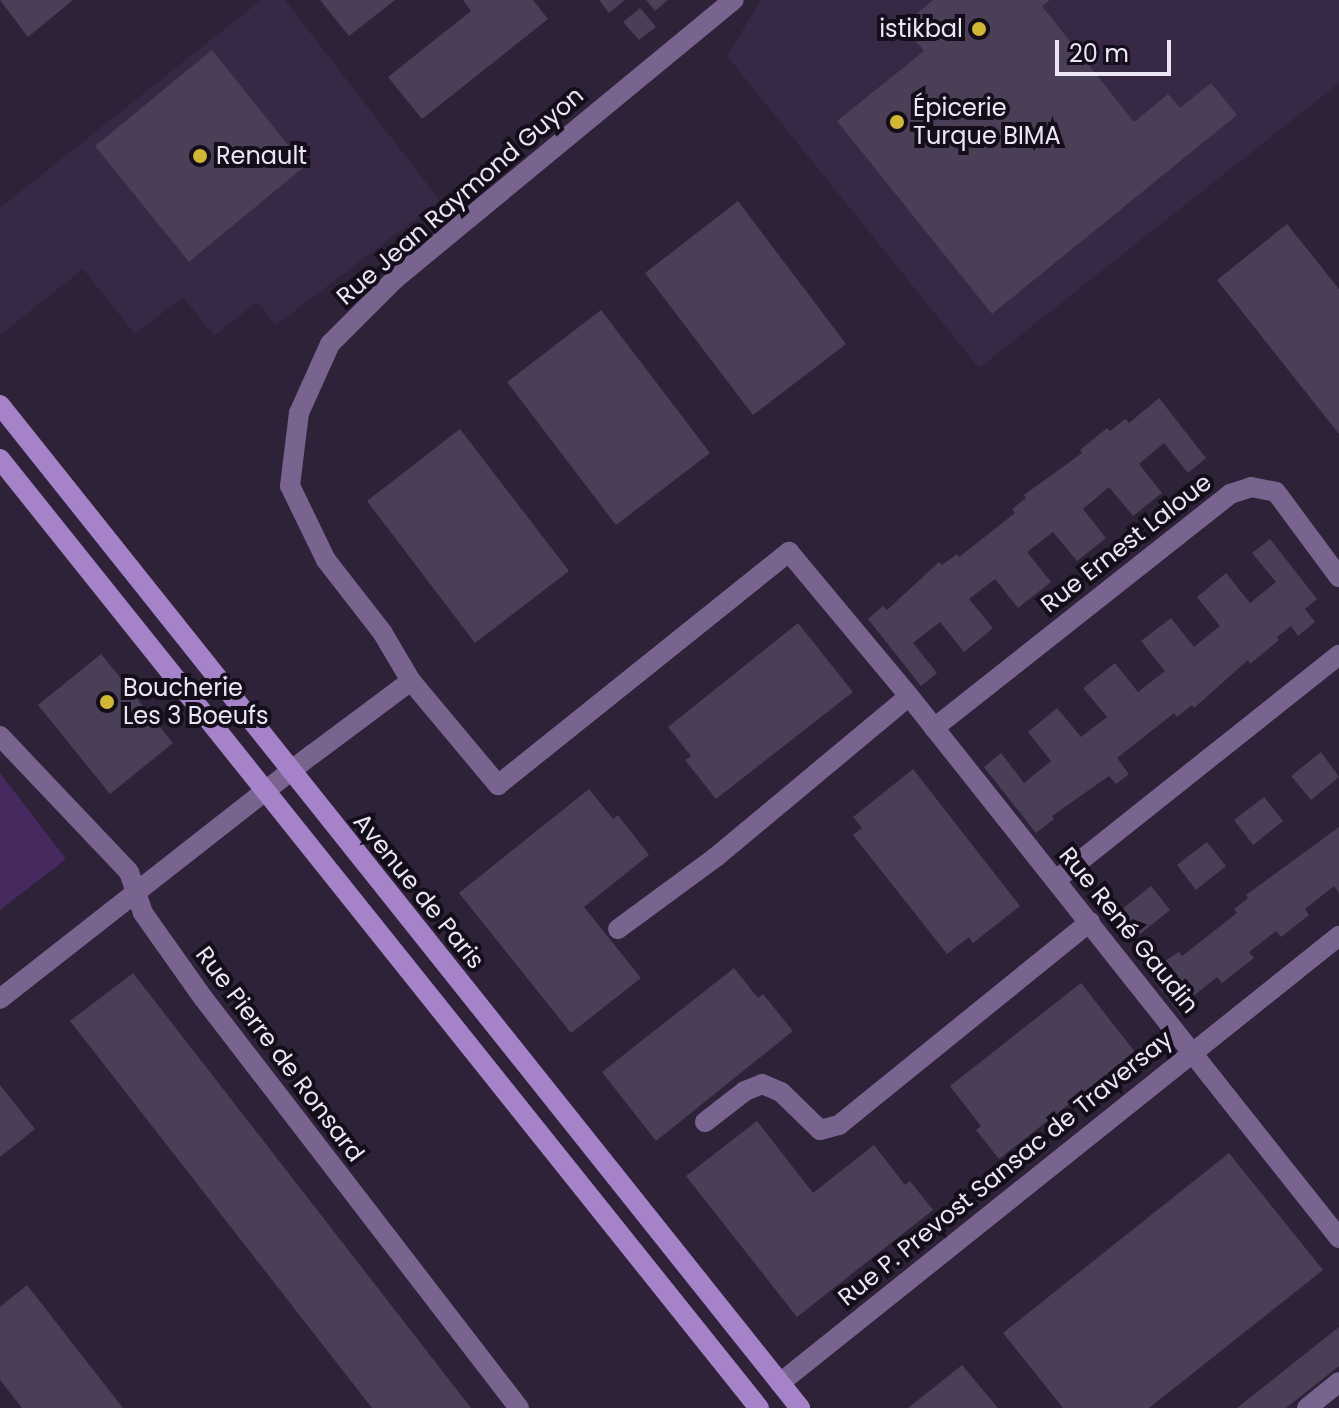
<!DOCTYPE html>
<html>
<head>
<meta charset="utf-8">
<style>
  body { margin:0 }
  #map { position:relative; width:1339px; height:1408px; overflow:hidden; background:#2e2239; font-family:Poppins,sans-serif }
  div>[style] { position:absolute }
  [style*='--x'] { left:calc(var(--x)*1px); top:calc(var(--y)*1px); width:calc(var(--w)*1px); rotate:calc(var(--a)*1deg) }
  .built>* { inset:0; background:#372846 }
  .green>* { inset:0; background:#46295f }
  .building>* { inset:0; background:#4b3e57 }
  .street>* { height:20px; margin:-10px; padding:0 10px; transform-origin:10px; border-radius:10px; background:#79638f }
  .secondary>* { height:20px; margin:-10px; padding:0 10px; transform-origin:10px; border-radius:10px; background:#a683c9 }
  .dots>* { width:22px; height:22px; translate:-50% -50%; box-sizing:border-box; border:4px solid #130e19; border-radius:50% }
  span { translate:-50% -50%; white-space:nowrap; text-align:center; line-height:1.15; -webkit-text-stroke:8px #130e19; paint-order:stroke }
  .poi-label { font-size:24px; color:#ece5f5 }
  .right { translate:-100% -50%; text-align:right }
  .left { translate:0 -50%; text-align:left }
  .street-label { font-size:24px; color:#ece5f5 }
  .scale { position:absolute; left:1055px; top:40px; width:116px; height:36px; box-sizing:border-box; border:4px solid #ece5f5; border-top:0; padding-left:10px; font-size:24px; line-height:28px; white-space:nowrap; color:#ece5f5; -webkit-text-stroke:6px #130e19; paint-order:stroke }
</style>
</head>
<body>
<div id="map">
  <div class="built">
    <div style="clip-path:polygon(261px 0,285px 0,440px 201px,276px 325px,257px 302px,214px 336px,183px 297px,135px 334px,83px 269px,0 335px,0 208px)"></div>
    <div style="clip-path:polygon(761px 0,1339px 0,1339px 83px,979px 368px,727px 56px)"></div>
  </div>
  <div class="green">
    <div style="clip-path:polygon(0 773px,66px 859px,0 910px)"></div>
  </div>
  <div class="building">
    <div style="clip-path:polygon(0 0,73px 0,28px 37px)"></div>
    <div style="clip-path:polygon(320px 0,395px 0,349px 36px)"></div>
    <div style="clip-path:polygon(463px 0,533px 0,548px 19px,422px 119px,388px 77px,471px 11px)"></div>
    <div style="clip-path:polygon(599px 0,625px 0,609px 13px)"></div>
    <div style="clip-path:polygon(646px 0,668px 0,655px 11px)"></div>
    <div style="clip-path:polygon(933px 0,1050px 0,1042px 6px,1134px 122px,1168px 94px,1180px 108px,1211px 83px,1237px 115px,992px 314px,837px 121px,924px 51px,903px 25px)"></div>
    <div style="clip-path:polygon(640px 8px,656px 27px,639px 40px,623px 22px)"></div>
    <div style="clip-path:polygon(212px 50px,305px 166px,189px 262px,95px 146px)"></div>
    <div style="clip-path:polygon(738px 201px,846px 344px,753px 415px,645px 273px)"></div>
    <div style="clip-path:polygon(1287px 224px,1339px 289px,1339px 434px,1217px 280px)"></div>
    <div style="clip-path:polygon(601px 310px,710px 453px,616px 525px,507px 382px)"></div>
    <div style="clip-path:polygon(1159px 398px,1206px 458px,1188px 473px,1164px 443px,1139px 464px,1162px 493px,1133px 516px,1109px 487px,1083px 509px,1106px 538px,1077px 561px,1053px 532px,1027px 552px,1051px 582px,1018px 608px,995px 579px,969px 599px,993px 628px,964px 652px,940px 622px,913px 643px,937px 673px,921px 686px,868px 619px,883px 606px,887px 610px,939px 562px,942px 565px,957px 554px,959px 557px,1015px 513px,1012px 509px,1026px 498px,1024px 495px,1082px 453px,1080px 450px,1107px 428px,1110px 431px,1125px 419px,1129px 423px)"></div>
    <div style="clip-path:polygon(460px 429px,569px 571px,475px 643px,367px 501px)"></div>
    <div style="clip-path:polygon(1270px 539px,1317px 599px,1305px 609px,1315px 622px,1298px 636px,1291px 626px,1277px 637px,1279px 640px,1250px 664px,1248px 660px,1194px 708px,1192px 705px,1177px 717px,1174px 713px,1117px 758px,1129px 774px,1116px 784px,1109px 776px,1052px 816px,1054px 819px,1036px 833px,984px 767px,1001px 753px,1024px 783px,1051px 761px,1028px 732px,1057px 708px,1081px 737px,1107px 717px,1083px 688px,1115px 663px,1138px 692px,1165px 671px,1141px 641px,1171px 618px,1194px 647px,1220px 626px,1197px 597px,1226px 573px,1250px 603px,1276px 582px,1252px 553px)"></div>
    <div style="clip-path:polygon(798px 623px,853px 692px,716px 799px,685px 760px,691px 756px,668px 727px)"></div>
    <div style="clip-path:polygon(101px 654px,173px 743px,110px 794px,38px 705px)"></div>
    <div style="clip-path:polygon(1321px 752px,1339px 777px,1311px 800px,1291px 776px)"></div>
    <div style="clip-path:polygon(913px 769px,1020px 906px,973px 943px,969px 937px,947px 954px,853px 835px,862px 828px,853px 817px)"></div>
    <div style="clip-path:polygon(589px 789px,613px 819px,618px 815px,649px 855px,584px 907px,641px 978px,571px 1033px,459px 893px)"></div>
    <div style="clip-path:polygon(1264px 797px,1283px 821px,1253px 845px,1234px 820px)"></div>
    <div style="clip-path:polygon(1339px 827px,1339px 893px,1334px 886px,1305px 909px,1309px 915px,1281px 937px,1276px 931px,1249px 952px,1254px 958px,1222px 983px,1217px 977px,1191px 998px,1196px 1004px,1181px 1015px,1147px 972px,1179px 952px,1182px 956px,1237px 913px,1234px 909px,1248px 898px,1246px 895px)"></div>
    <div style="clip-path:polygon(1207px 842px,1226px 866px,1196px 890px,1177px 865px)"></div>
    <div style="clip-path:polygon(1151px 886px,1170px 910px,1140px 934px,1121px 910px)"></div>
    <div style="clip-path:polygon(734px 968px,758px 998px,763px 994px,793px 1031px,656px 1141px,602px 1072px)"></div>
    <div style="clip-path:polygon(133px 973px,471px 1408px,372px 1408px,70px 1021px)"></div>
    <div style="clip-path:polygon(1081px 983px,1135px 1052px,999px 1159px,976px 1130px,981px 1126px,950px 1086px)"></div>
    <div style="clip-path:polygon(0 1085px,35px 1129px,0 1157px)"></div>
    <div style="clip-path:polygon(757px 1121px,813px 1193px,874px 1145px,905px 1185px,910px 1181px,933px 1210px,797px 1317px,686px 1176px)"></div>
    <div style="clip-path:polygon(1229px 1153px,1323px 1270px,1149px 1408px,1063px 1408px,1003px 1333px)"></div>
    <div style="clip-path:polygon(27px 1285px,123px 1408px,22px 1408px,0 1380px,0 1307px)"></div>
    <div style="clip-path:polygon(1339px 1327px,1339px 1366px,1286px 1408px,1237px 1408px)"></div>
    <div style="clip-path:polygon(962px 1365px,998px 1408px,908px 1408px)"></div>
  </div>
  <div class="street">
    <div style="--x:411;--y:681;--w:136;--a:50.1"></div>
    <div style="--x:498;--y:785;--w:373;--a:-38.7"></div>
    <div style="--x:789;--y:552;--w:187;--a:50.2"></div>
    <div style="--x:934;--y:728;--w:377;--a:-38.3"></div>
    <div style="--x:1230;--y:494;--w:22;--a:-18"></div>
    <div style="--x:1251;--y:487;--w:25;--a:11"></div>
    <div style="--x:1276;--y:492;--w:106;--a:53.5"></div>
    <div style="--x:0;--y:736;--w:187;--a:46.5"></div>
    <div style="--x:129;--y:872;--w:43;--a:71.1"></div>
    <div style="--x:143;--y:913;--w:105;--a:54.7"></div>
    <div style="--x:204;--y:999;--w:516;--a:52.4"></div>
    <div style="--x:1056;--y:880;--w:362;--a:-38.5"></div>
    <div style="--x:618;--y:929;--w:122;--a:-36.3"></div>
    <div style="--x:716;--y:857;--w:251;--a:-39.8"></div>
    <div style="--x:909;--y:696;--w:692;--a:51.57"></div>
    <div style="--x:0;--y:999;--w:397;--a:-38.1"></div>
    <div style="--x:313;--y:754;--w:122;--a:-36.7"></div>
    <div style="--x:411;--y:681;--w:57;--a:-120.6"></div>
    <div style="--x:382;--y:632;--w:91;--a:-127.9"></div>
    <div style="--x:326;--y:560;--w:82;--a:-115.9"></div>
    <div style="--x:290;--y:486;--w:74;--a:-83"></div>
    <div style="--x:299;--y:413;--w:76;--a:-65.8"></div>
    <div style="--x:330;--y:344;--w:92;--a:-45"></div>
    <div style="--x:395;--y:279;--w:439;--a:-39.5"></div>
    <div style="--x:705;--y:1122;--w:51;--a:-37.8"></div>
    <div style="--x:745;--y:1091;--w:18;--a:-22"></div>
    <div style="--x:762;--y:1084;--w:21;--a:23"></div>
    <div style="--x:781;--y:1092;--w:54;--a:44.3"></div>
    <div style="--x:820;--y:1130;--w:20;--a:-15"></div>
    <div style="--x:839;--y:1125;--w:323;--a:-39"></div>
    <div style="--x:780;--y:1383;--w:716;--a:-38.65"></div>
    <div style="--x:1307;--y:1408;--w:41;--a:-39.1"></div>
  </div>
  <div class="secondary">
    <div style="--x:0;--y:405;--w:1283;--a:51.42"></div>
    <div style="--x:0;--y:459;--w:1215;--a:51.35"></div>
  </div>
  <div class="dots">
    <div style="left:979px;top:29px;background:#d2b736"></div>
    <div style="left:897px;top:122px;background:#d2b736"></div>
    <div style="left:200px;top:156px;background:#d2b736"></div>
    <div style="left:107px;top:702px;background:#d2b736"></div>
  </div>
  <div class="poi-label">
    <span class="right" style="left:963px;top:29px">istikbal</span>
    <span class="left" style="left:913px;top:122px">Épicerie<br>Turque BIMA</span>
    <span class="left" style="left:216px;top:156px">Renault</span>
    <span class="left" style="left:123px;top:702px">Boucherie<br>Les 3 Boeufs</span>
  </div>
  <div class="street-label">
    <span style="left:460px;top:196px;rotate:-41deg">Rue Jean Raymond Guyon</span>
    <span style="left:1126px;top:543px;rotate:-38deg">Rue Ernest Laloue</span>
    <span style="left:419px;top:891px;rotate:51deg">Avenue de Paris</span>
    <span style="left:1129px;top:930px;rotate:51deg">Rue René Gaudin</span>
    <span style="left:280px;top:1054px;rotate:53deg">Rue Pierre de Ronsard</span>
    <span style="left:1005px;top:1168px;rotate:-39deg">Rue P. Prevost Sansac de Traversay</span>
  </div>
  <div class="scale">20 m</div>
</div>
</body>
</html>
